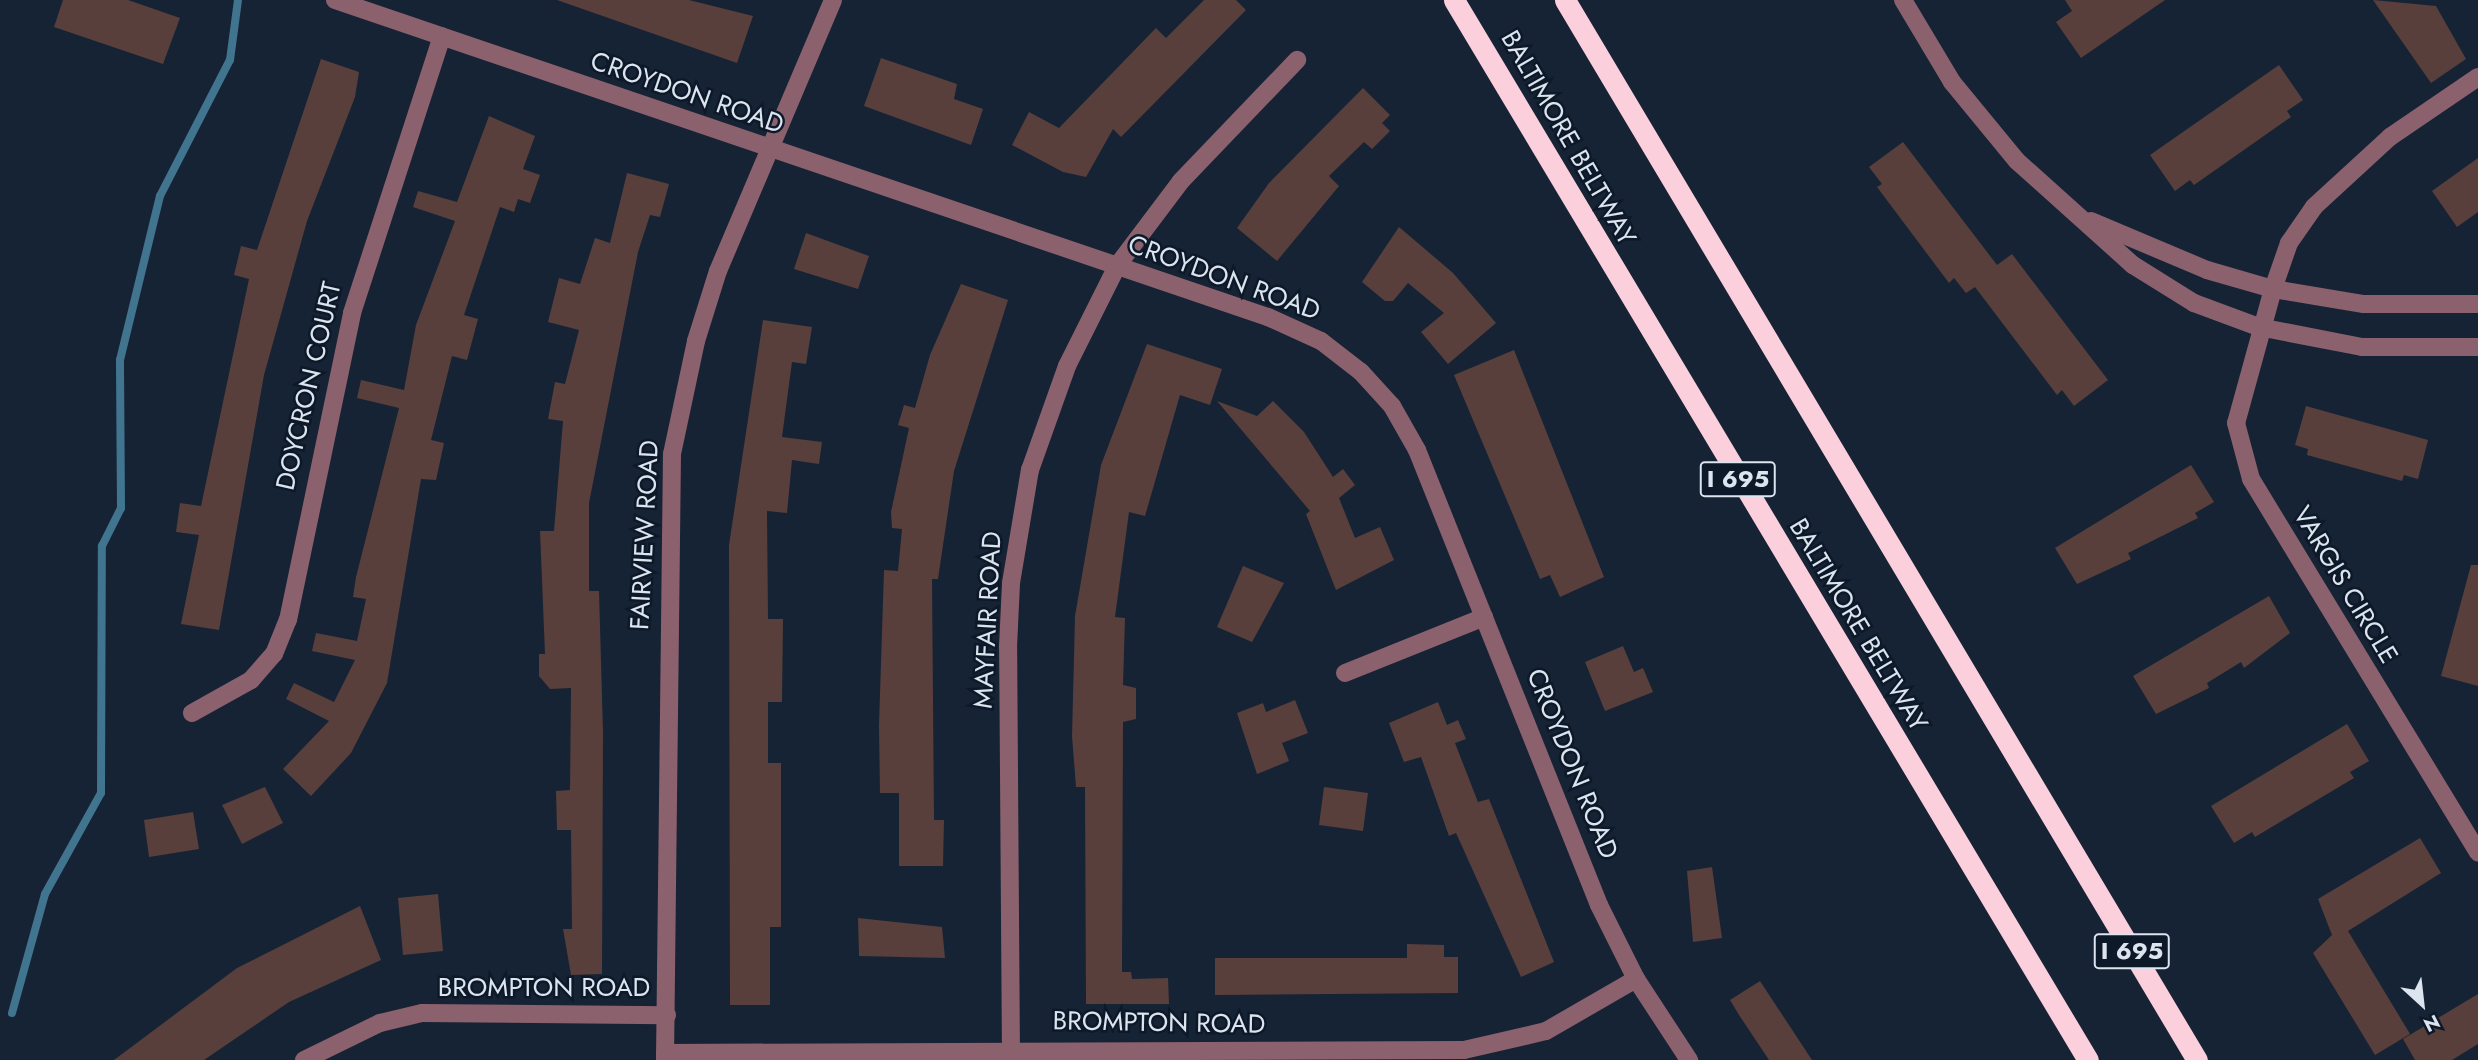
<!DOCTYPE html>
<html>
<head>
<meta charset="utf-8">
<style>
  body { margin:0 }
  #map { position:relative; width:2478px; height:1060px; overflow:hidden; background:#162334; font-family:Jost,sans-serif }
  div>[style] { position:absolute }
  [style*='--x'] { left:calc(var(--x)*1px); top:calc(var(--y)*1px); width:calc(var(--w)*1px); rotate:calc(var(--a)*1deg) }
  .stream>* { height:8px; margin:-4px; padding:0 4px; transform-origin:4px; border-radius:4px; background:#41758f }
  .building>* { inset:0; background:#583f3b }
  .minor>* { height:18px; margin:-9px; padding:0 9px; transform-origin:9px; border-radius:9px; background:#8c616e }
  .highway>* { height:21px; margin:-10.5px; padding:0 10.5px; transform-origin:10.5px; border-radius:10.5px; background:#fbcfdb }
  span { translate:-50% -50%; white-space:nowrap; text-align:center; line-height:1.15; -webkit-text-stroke:5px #0d1929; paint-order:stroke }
  .shield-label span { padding:2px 5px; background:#0d1929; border:2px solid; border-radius:5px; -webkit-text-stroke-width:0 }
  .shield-label { font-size:24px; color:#dbe4ef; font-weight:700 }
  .street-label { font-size:26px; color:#dbe4ef }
  .north { position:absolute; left:2387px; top:969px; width:70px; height:70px; -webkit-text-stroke:5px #0d1929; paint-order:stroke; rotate:153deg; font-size:19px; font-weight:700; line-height:28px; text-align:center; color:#dbe4ef }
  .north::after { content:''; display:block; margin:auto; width:24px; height:32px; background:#dbe4ef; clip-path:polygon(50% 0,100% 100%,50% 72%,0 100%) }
</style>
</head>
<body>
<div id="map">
  <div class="stream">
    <div style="--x:12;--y:1013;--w:123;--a:-74.5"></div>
    <div style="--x:45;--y:894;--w:115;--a:-61"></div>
    <div style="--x:101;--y:793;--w:247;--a:-89.8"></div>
    <div style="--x:102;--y:546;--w:42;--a:-63.4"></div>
    <div style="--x:121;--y:508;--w:148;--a:-90.4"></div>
    <div style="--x:120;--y:360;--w:169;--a:-76.3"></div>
    <div style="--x:160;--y:196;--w:153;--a:-62.8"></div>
    <div style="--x:230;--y:60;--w:61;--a:-82.4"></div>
  </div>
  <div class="building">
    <div style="clip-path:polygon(63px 0,128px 0,180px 18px,163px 64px,54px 27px)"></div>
    <div style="clip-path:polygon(557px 0,689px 0,753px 16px,737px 63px)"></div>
    <div style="clip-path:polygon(1204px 0,1236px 0,1246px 10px,1121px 137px,1113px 129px,1086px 177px,1063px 172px,1012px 145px,1029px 112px,1059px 128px,1156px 28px,1166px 38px)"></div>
    <div style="clip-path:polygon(2065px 0,2165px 0,2081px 58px,2056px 22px,2072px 11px)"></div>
    <div style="clip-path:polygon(2373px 0,2436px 6px,2466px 59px,2431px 83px)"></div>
    <div style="clip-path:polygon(881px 58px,957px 84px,954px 99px,983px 109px,971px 145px,864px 106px)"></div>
    <div style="clip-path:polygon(321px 59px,359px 72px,355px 97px,307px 221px,264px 375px,219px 630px,181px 624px,199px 535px,176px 532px,180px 503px,201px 506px,249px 279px,234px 275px,241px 246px,257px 250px)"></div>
    <div style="clip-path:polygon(2279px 65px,2303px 100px,2287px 111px,2291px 117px,2194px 185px,2190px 180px,2175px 191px,2150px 155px)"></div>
    <div style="clip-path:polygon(1363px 88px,1390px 115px,1382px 123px,1390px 131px,1372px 149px,1364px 142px,1329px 176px,1339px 186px,1277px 261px,1237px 228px,1269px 183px)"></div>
    <div style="clip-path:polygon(489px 116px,535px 136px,523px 169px,540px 175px,530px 203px,518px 199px,514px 212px,500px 207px,464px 315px,478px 319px,467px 360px,452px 356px,431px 440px,444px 443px,436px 480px,421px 479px,387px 683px,351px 753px,311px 796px,283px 769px,329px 721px,286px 699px,294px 683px,334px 702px,355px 660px,312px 651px,316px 633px,357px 641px,366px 599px,353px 597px,356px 577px,399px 408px,357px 398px,361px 380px,404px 390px,416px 325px,455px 221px,413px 207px,418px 191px,457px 202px)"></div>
    <div style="clip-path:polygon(1903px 142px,1997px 265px,2012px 254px,2108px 380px,2074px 406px,2062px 390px,2057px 395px,1975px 287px,1966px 293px,1954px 278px,1949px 283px,1877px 187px,1882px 184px,1869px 167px)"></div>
    <div style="clip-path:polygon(2478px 158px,2478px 212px,2457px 227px,2432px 191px)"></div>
    <div style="clip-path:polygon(627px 173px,669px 184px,660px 217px,650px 215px,638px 252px,589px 503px,589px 591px,599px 591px,603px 732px,602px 974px,571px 975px,563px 929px,572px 929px,571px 830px,557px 830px,556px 791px,570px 790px,571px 688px,550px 689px,539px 676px,539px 654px,545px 654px,540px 531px,554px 531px,563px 421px,548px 419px,555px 382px,565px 384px,579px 330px,548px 322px,559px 278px,580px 284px,595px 238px,610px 243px)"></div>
    <div style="clip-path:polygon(1399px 227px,1453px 273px,1496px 323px,1448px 364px,1421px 332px,1444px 313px,1408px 283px,1393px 301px,1385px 301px,1362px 282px)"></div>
    <div style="clip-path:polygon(806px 233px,869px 256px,858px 289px,794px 269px)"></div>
    <div style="clip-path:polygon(961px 284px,1008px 300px,954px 471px,938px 579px,932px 579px,934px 820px,944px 820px,943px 866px,899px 866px,899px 793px,880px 793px,879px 725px,884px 570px,898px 571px,902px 529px,892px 528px,891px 512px,909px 428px,898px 425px,904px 405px,915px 408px,930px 355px)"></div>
    <div style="clip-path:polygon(763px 320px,812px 327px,806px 364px,792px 362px,782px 437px,822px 442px,819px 464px,792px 460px,787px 513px,767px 511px,768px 619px,783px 619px,782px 702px,768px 702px,768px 763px,781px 763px,781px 927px,770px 927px,770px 1005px,730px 1005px,729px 545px)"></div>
    <div style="clip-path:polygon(1147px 344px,1222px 369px,1210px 405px,1180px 395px,1145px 516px,1129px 512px,1115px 617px,1125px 618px,1123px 685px,1136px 688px,1136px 719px,1123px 722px,1122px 972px,1131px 972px,1132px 979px,1168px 978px,1169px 1004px,1086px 1004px,1085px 787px,1076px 787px,1072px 736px,1075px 616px,1101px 465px)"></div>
    <div style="clip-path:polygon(1514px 350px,1604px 577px,1560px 597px,1550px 575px,1540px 579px,1454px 375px)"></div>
    <div style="clip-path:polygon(1217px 401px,1257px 416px,1273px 401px,1304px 432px,1333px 477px,1343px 469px,1355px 485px,1339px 498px,1355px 538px,1380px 527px,1394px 560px,1336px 590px,1306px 514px,1310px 511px)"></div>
    <div style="clip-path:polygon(2306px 406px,2428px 440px,2418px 479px,2404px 475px,2402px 481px,2307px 455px,2308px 449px,2295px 445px)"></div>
    <div style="clip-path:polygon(2191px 465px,2214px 502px,2195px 513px,2198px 518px,2128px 553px,2131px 559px,2077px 584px,2055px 548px)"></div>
    <div style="clip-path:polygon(2471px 565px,2478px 565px,2478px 686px,2441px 676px)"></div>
    <div style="clip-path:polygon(1243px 566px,1284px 583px,1252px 642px,1217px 627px)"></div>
    <div style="clip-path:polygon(2269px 596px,2290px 633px,2244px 668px,2241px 662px,2207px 683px,2209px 688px,2156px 714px,2133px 676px)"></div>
    <div style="clip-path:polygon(1623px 646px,1634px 672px,1643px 668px,1653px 692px,1605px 711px,1585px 662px)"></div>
    <div style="clip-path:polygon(1295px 700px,1308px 733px,1282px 743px,1289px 761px,1257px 774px,1237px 713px,1263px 703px,1266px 712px)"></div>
    <div style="clip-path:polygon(1438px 702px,1447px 725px,1458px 720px,1466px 739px,1455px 743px,1478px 802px,1489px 799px,1554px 962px,1521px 977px,1456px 833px,1449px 836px,1421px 757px,1404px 762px,1389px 723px)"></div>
    <div style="clip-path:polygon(2347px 724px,2369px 761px,2350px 772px,2354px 778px,2255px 837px,2252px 832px,2234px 843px,2211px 806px)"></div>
    <div style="clip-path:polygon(265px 787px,283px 823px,242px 844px,222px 805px)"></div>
    <div style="clip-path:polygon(1324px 787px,1368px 793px,1363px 831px,1319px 825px)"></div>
    <div style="clip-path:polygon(193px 812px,199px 849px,149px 857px,144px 820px)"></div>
    <div style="clip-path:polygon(2420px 838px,2441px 873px,2348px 931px,2410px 1034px,2375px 1055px,2313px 953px,2332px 935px,2318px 899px)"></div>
    <div style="clip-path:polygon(1712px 867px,1722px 938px,1693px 942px,1687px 871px)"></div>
    <div style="clip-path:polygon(438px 894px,443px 951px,403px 955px,398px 898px)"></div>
    <div style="clip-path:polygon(360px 906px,381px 960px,289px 1002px,204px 1060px,114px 1060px,237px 968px)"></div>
    <div style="clip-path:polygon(858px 918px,942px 927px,945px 958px,859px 956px)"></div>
    <div style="clip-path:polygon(1407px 944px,1444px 945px,1444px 957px,1458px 957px,1458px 993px,1215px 995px,1215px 958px,1407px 958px)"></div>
    <div style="clip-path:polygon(1760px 981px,1812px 1060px,1769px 1060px,1739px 1015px,1730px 1000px)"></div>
    <div style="clip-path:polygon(2478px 994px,2478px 1044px,2452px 1060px,2415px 1060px,2403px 1039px)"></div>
  </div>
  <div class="minor">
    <div style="--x:335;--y:0;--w:985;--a:18.77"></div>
    <div style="--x:1268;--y:317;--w:58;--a:24.4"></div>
    <div style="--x:1321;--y:341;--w:51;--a:37.8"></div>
    <div style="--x:1361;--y:372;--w:46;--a:47.6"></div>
    <div style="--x:1392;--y:406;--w:51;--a:60.4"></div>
    <div style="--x:1417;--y:450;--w:490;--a:68.2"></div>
    <div style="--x:1599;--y:905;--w:83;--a:63.4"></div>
    <div style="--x:1636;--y:979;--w:97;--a:56.8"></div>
    <div style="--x:1903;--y:0;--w:96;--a:59.1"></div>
    <div style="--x:1952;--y:82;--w:102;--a:50.6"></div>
    <div style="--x:2017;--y:161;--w:156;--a:41.9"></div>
    <div style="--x:2133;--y:265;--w:72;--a:31.9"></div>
    <div style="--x:2194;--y:303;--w:69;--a:20.3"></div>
    <div style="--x:2259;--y:327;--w:105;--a:11"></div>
    <div style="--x:2362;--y:347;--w:116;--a:0"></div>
    <div style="--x:2478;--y:77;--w:107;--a:145.7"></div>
    <div style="--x:2390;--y:137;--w:103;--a:137.4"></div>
    <div style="--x:2314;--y:207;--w:44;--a:124.8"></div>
    <div style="--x:2289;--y:243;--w:49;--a:109.2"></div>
    <div style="--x:2273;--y:289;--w:139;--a:105.4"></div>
    <div style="--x:2236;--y:423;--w:58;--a:75"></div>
    <div style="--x:2251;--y:479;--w:437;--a:58.7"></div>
    <div style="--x:2091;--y:221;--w:126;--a:22.9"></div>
    <div style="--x:2207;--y:270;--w:69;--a:16.1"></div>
    <div style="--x:2273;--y:289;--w:92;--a:9.4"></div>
    <div style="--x:2364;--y:304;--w:114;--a:0"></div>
    <div style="--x:1345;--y:673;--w:150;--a:-21.9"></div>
    <div style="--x:192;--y:713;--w:68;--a:-29.2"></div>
    <div style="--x:251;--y:680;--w:35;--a:-49"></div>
    <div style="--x:274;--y:654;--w:37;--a:-68"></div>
    <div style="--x:288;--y:620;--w:314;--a:-78.2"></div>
    <div style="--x:352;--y:313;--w:291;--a:-72"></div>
    <div style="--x:665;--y:1053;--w:799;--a:-0.22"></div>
    <div style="--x:1464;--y:1050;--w:84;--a:-13"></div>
    <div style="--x:1546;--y:1031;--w:104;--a:-30"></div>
    <div style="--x:304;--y:1060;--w:85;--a:-26"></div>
    <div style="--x:380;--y:1023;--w:43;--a:-13.4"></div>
    <div style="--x:422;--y:1013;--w:245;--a:0.5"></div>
    <div style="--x:665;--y:1060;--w:606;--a:-89.34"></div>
    <div style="--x:672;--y:454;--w:116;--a:-78"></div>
    <div style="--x:696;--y:341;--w:73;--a:-72.6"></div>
    <div style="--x:718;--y:271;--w:294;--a:-67"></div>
    <div style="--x:1011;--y:1060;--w:413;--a:-90.4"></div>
    <div style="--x:1008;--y:647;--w:64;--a:-87.3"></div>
    <div style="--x:1011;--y:583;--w:115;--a:-80.5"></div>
    <div style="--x:1030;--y:470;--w:110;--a:-70.4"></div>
    <div style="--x:1067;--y:366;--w:112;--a:-63.4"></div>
    <div style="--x:1117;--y:266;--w:106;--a:-53"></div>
    <div style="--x:1181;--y:181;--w:168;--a:-46.2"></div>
  </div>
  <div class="highway">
    <div style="--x:1454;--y:0;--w:1235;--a:59.12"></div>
    <div style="--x:1565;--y:0;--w:1234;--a:59.2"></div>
  </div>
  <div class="shield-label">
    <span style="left:1738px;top:479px">I 695</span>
    <span style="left:2132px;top:951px">I 695</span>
  </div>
  <div class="street-label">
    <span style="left:687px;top:93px;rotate:19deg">CROYDON ROAD</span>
    <span style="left:1568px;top:138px;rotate:60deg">BALTIMORE BELTWAY</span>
    <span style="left:1224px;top:278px;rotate:20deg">CROYDON ROAD</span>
    <span style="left:309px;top:386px;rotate:-77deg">DOYCRON COURT</span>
    <span style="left:645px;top:535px;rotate:-87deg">FAIRVIEW ROAD</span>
    <span style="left:2345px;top:585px;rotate:59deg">VARGIS CIRCLE</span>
    <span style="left:988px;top:620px;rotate:-87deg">MAYFAIR ROAD</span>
    <span style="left:1858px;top:625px;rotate:59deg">BALTIMORE BELTWAY</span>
    <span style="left:1572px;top:764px;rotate:68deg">CROYDON ROAD</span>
    <span style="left:544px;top:988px">BROMPTON ROAD</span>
    <span style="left:1159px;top:1023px;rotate:1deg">BROMPTON ROAD</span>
  </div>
  <div class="north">N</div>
</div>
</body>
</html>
